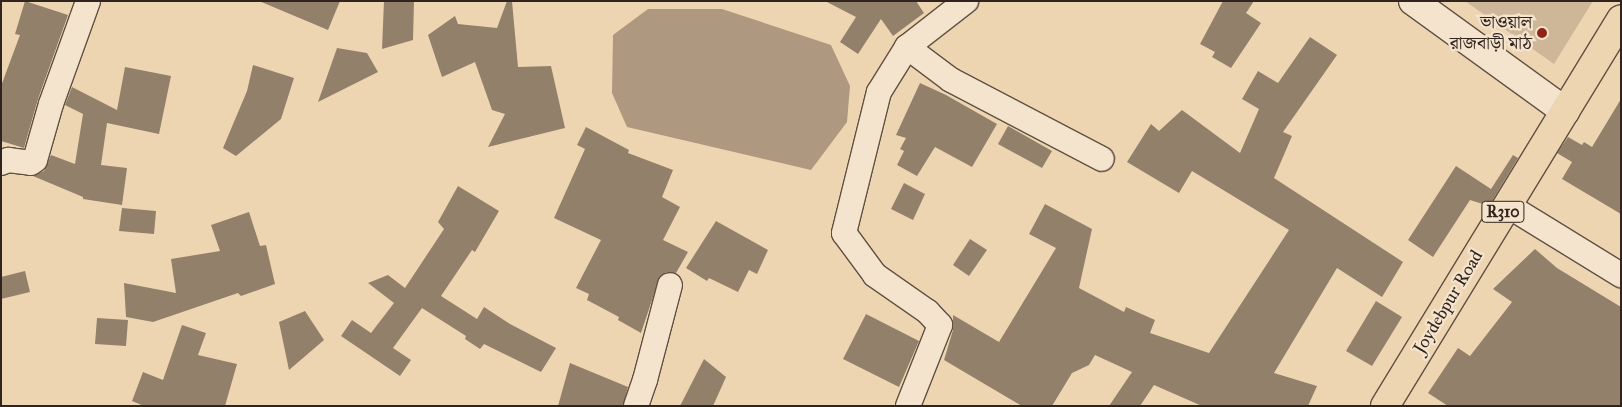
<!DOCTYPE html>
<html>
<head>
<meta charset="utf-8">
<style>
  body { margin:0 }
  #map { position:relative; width:1622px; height:407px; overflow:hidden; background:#eed5b2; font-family:"IM FELL Great Primer","Noto Serif Bengali",serif }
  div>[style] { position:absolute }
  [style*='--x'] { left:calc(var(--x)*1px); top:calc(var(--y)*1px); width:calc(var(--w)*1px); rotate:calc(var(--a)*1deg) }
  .green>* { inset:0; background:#ceb799 }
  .water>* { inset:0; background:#ae987f }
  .building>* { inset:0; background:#93806a }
  .roads { filter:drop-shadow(1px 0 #605042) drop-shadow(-1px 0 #605042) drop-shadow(0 1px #605042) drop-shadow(0 -1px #605042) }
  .minor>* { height:24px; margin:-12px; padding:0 12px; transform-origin:12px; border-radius:12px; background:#f4e4cd }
  .secondary>* { height:28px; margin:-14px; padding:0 14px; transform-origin:14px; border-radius:14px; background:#f4e4cd }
  .primary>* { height:28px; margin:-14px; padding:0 14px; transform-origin:14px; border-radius:14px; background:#eed5b2 }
  .dots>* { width:14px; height:14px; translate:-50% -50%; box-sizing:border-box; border:2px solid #f4e4cd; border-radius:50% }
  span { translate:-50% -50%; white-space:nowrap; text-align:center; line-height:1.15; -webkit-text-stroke:4.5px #f4e4cd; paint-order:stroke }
  .shield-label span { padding:1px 4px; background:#f4e4cd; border:1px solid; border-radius:4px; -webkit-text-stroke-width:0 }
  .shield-label { font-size:16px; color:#31231d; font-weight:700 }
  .poi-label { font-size:18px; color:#31231d }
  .right { translate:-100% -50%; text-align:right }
  .street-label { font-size:18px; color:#31231d }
  .frame { position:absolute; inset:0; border:2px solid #31231d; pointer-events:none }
</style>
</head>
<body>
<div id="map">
  <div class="green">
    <div style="clip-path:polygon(1465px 1px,1593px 1px,1554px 64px)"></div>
  </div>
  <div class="water">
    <div style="clip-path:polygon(648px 9px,722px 9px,831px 45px,850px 86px,847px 122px,811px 170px,627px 127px,612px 93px,613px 35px)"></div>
  </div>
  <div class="building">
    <div style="clip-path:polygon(25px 1px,68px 15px,38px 99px,24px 148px,1px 141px,1px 86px,20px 35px,15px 34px)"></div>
    <div style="clip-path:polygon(259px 1px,340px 1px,328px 30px)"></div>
    <div style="clip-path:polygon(384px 1px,414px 1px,413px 40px,382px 49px)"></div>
    <div style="clip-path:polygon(507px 1px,512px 1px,518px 67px,551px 66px,565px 128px,488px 147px,505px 114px,492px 110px,475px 62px,442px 77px,428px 35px,455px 16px,458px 24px,497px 28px)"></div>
    <div style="clip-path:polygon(825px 1px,916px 1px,924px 13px,893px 36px,881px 19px,858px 54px,840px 42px,856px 17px)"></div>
    <div style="clip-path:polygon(1223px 1px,1254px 1px,1246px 13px,1261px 23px,1231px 68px,1212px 57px,1215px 52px,1200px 44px)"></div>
    <div style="clip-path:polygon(1310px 37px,1337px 55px,1283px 132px,1292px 136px,1274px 178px,1403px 262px,1382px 297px,1337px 268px,1274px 373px,1317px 386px,1308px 406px,1202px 406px,1154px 385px,1140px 406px,1109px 406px,1132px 372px,1095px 355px,1089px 365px,1072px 373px,1052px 406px,1022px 406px,944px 360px,953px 330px,953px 315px,999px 342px,1056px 248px,1029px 234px,1045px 204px,1092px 229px,1079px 288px,1124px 312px,1126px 307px,1155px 320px,1150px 333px,1209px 353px,1289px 230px,1192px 171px,1179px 193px,1127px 162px,1151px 124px,1159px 131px,1182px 110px,1240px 153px,1259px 109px,1242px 99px,1258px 71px,1278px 83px)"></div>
    <div style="clip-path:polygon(337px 48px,367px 53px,378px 72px,318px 102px)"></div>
    <div style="clip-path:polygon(253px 65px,294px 78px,281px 119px,236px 156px,223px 148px,247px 91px)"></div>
    <div style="clip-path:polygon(125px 67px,171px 76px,159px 134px,107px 123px,101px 165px,127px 168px,122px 205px,83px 199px,83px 197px,33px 176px,44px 171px,51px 155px,75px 164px,83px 114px,65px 105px,72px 87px,117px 110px)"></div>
    <div style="clip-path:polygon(920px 83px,946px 95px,997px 124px,972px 167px,935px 147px,917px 176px,897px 165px,904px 151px,900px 149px,906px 138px,896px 135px)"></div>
    <div style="clip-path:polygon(1621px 99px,1621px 214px,1562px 179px,1572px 162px,1557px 153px,1568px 137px,1582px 145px,1584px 142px,1592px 147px)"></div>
    <div style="clip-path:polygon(1008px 126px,1052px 151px,1042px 168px,998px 144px)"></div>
    <div style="clip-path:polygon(586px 127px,629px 150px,628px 153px,673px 170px,662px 197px,680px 207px,663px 240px,688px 252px,676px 273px,667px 272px,660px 276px,641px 333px,618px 320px,619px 317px,587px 300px,589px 294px,576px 288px,601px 240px,554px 218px,585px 149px,577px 145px)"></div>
    <div style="clip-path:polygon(1513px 155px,1518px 158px,1489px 206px,1470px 200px,1433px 257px,1408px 240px,1456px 166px,1491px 189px)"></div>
    <div style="clip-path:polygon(904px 183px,925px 194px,913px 220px,891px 209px)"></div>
    <div style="clip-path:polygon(458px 186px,499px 211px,475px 252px,472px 250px,441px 296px,477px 319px,484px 307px,510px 324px,556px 348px,541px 372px,484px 344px,480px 349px,465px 339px,466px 336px,422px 308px,393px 348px,411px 360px,400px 376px,341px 336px,352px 320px,371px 333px,394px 303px,368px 283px,388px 275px,405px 288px,444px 229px,438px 222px)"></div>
    <div style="clip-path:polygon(122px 208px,156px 211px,154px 234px,119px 231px)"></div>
    <div style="clip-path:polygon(249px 212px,260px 246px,266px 245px,275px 284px,241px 296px,238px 293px,153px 322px,126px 317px,124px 283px,176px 293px,171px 259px,220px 251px,211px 225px)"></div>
    <div style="clip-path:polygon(716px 221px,768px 250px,757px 274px,749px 270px,738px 292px,709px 278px,707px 281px,686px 268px)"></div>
    <div style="clip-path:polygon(970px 239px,987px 250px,969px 276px,953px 265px)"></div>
    <div style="clip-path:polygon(1535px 249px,1557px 268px,1621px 307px,1621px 406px,1448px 406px,1428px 393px,1458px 348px,1470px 356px,1512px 302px,1493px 289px)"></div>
    <div style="clip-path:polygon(25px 271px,30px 292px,1px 299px,1px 277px)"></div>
    <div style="clip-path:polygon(1376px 301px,1402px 317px,1372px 366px,1346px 351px)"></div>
    <div style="clip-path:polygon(305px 311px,324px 340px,289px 370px,279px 322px)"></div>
    <div style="clip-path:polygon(866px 314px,919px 341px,899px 387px,843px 359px)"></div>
    <div style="clip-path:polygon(97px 318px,128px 320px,126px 346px,95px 344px)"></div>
    <div style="clip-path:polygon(182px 325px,206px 333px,198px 355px,237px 364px,225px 406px,144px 406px,132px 401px,143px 372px,163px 380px)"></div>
    <div style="clip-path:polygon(704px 359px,726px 377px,713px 406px,680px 406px)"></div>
    <div style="clip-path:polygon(570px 363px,628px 387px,623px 406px,558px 406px)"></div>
  </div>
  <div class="roads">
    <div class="minor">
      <div style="--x:907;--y:47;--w:75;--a:-37.9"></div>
      <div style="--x:1;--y:163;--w:8;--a:-23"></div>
      <div style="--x:8;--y:160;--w:23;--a:7"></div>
      <div style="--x:31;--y:163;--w:5;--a:-37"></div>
      <div style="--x:35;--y:160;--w:58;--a:-74.1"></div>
      <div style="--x:51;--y:104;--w:109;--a:-70.2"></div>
      <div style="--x:1507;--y:205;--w:134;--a:31.6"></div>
      <div style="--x:636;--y:406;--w:28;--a:-71"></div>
      <div style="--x:645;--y:380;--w:98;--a:-75.3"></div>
      <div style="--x:908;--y:406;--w:87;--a:-68.4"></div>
      <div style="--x:940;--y:325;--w:18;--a:-133"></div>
      <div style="--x:928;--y:312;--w:65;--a:-145.1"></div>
      <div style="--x:875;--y:275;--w:52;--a:-126.4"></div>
      <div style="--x:844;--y:233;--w:145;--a:-76.1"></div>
      <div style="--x:879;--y:92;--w:53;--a:-58.1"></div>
      <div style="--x:907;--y:47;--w:55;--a:36.9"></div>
      <div style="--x:951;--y:80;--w:170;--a:27.6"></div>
    </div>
    <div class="secondary">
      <div style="--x:1413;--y:1;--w:188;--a:35.9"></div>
    </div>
    <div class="primary">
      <div style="--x:1385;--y:406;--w:453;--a:-58.6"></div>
    </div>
  </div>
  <div class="dots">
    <div style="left:1542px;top:33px;background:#8f2418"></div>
  </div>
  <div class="shield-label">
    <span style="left:1503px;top:212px">R310</span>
  </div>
  <div class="poi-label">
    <span class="right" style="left:1532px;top:33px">ভাওয়াল<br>রাজবাড়ী মাঠ</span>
  </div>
  <div class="street-label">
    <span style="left:1448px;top:302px;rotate:-59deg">Joydebpur Road</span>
  </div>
  <div class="frame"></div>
</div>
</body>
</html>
